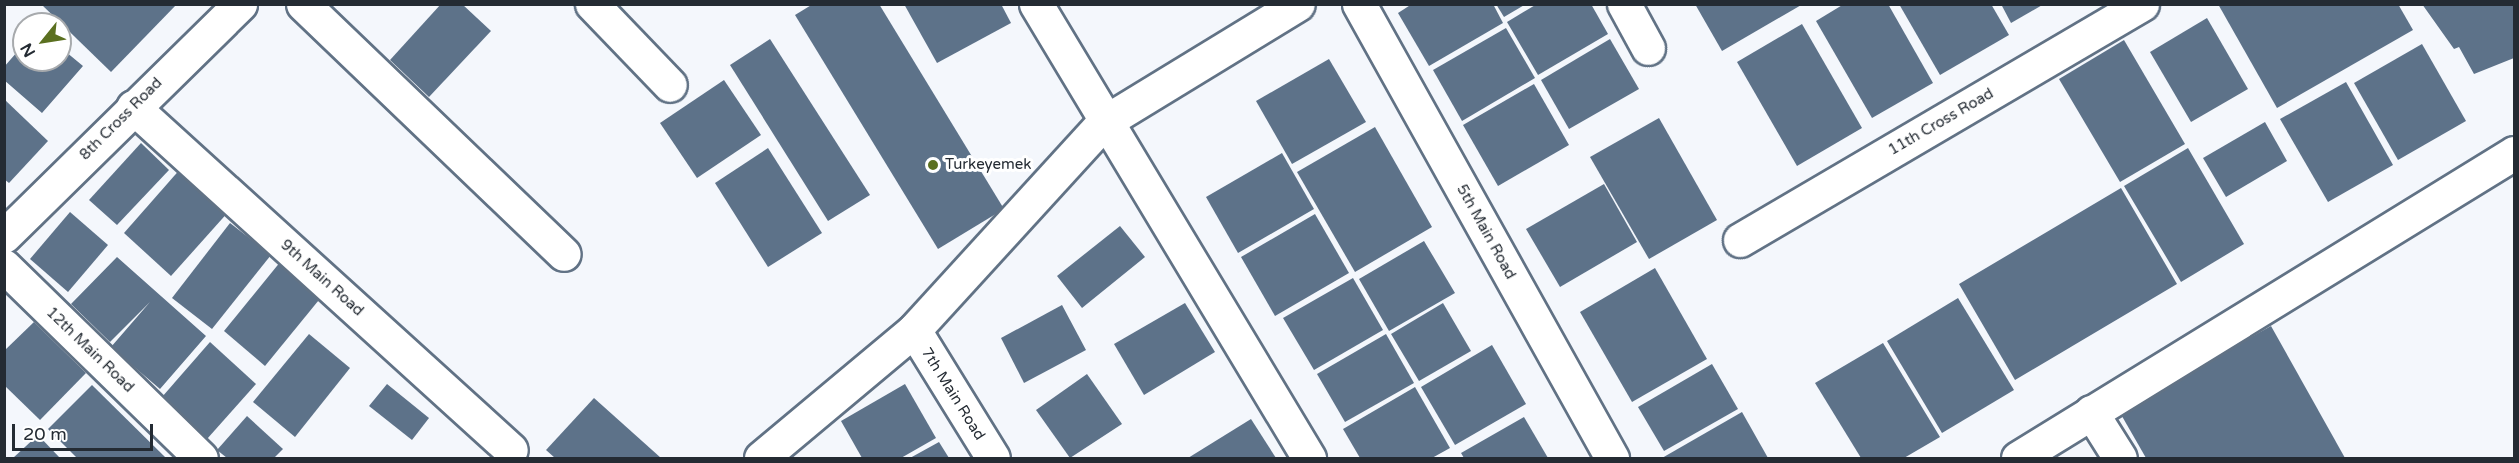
<!DOCTYPE html>
<html>
<head>
<meta charset="utf-8">
<style>
  body { margin:0 }
  #map { position:relative; width:2519px; height:463px; overflow:hidden; background:#f4f7fc; font-family:"Varela Round",sans-serif }
  div>[style] { position:absolute }
  [style*='--x'] { left:calc(var(--x)*1px); top:calc(var(--y)*1px); width:calc(var(--w)*1px); rotate:calc(var(--a)*1deg) }
  .building>* { inset:0; background:#5d7289 }
  .roads { filter:drop-shadow(2px 0 #617285) drop-shadow(-2px 0 #617285) drop-shadow(0 2px #617285) drop-shadow(0 -2px #617285) }
  .minor>* { height:33px; margin:-16.5px; padding:0 16.5px; transform-origin:16.5px; border-radius:16.5px; background:#fff }
  .dots>* { width:16px; height:16px; translate:-50% -50%; box-sizing:border-box; border:3px solid #fff; border-radius:50% }
  span { translate:-50% -50%; white-space:nowrap; text-align:center; line-height:1.15; -webkit-text-stroke:6px #fff; paint-order:stroke }
  .street-label { font-size:15px; color:#242b33 }
  .poi-label { font-size:15px; color:#242b33 }
  .left { translate:0 -50%; text-align:left }
  .frame { position:absolute; inset:0; border:6px solid #242b33; pointer-events:none }
  .north { position:absolute; left:12px; top:12px; width:60px; height:60px; box-sizing:border-box; background:#fff; border:2px solid #a7aaad; border-radius:50%; rotate:240deg; font-size:16px; font-weight:700; line-height:24px; text-align:center; color:#242b33 }
  .north::after { content:''; display:block; margin:auto; width:21px; height:27px; background:#5b7020; clip-path:polygon(50% 0,100% 100%,50% 72%,0 100%) }
  .scale { position:absolute; left:12px; top:424px; width:141px; height:27px; box-sizing:border-box; border:3px solid #242b33; border-top:0; padding-left:8px; font-size:18px; line-height:21px; white-space:nowrap; color:#242b33; -webkit-text-stroke:4px #fff; paint-order:stroke }
</style>
</head>
<body>
<div id="map">
  <div class="building">
    <div style="clip-path:polygon(41px 4px,177px 4px,111px 72px)"></div>
    <div style="clip-path:polygon(441px 4px,462px 4px,491px 31px,429px 97px,390px 60px)"></div>
    <div style="clip-path:polygon(813px 4px,879px 4px,1004px 209px,938px 249px,795px 15px)"></div>
    <div style="clip-path:polygon(904px 4px,1001px 4px,1011px 23px,937px 63px)"></div>
    <div style="clip-path:polygon(1412px 4px,1493px 4px,1503px 23px,1429px 66px,1398px 13px)"></div>
    <div style="clip-path:polygon(1496px 4px,1526px 4px,1504px 17px)"></div>
    <div style="clip-path:polygon(1537px 4px,1591px 4px,1608px 34px,1538px 75px,1507px 22px)"></div>
    <div style="clip-path:polygon(1695px 4px,1803px 4px,1722px 51px)"></div>
    <div style="clip-path:polygon(1844px 4px,1888px 4px,1933px 83px,1872px 118px,1816px 21px)"></div>
    <div style="clip-path:polygon(1899px 4px,1991px 4px,2009px 35px,1940px 75px)"></div>
    <div style="clip-path:polygon(2001px 4px,2044px 4px,2011px 23px)"></div>
    <div style="clip-path:polygon(2218px 4px,2398px 4px,2413px 30px,2277px 108px)"></div>
    <div style="clip-path:polygon(2422px 4px,2514px 4px,2514px 58px,2474px 74px,2459px 47px,2454px 49px)"></div>
    <div style="clip-path:polygon(2207px 18px,2248px 89px,2191px 122px,2150px 52px)"></div>
    <div style="clip-path:polygon(1802px 24px,1862px 128px,1797px 166px,1737px 62px)"></div>
    <div style="clip-path:polygon(1506px 28px,1535px 78px,1462px 121px,1433px 70px)"></div>
    <div style="clip-path:polygon(770px 39px,870px 195px,828px 221px,730px 65px)"></div>
    <div style="clip-path:polygon(1610px 39px,1639px 89px,1569px 129px,1541px 80px)"></div>
    <div style="clip-path:polygon(2124px 40px,2185px 144px,2120px 182px,2059px 79px)"></div>
    <div style="clip-path:polygon(24px 44px,24px 60px,60px 60px,60px 47px,83px 66px,42px 113px,4px 80px,4px 67px)"></div>
    <div style="clip-path:polygon(2422px 44px,2466px 121px,2398px 160px,2354px 83px)"></div>
    <div style="clip-path:polygon(1329px 59px,1366px 122px,1292px 164px,1256px 101px)"></div>
    <div style="clip-path:polygon(724px 80px,761px 135px,697px 178px,660px 123px)"></div>
    <div style="clip-path:polygon(2346px 82px,2393px 165px,2328px 202px,2280px 119px)"></div>
    <div style="clip-path:polygon(1534px 84px,1569px 145px,1498px 186px,1463px 125px)"></div>
    <div style="clip-path:polygon(4px 99px,48px 141px,9px 183px,4px 179px)"></div>
    <div style="clip-path:polygon(1659px 118px,1717px 220px,1649px 259px,1590px 157px)"></div>
    <div style="clip-path:polygon(2265px 122px,2287px 161px,2226px 197px,2203px 158px)"></div>
    <div style="clip-path:polygon(1375px 127px,1432px 227px,1355px 272px,1297px 172px)"></div>
    <div style="clip-path:polygon(141px 143px,169px 170px,117px 225px,89px 200px)"></div>
    <div style="clip-path:polygon(768px 148px,822px 233px,768px 267px,715px 183px)"></div>
    <div style="clip-path:polygon(2188px 148px,2244px 244px,2181px 282px,2124px 186px)"></div>
    <div style="clip-path:polygon(1282px 153px,1314px 209px,1238px 253px,1206px 197px)"></div>
    <div style="clip-path:polygon(182px 167px,230px 210px,171px 276px,124px 233px)"></div>
    <div style="clip-path:polygon(1604px 184px,1637px 242px,1560px 287px,1526px 229px)"></div>
    <div style="clip-path:polygon(2121px 188px,2177px 284px,2015px 380px,1959px 284px)"></div>
    <div style="clip-path:polygon(70px 212px,108px 245px,68px 292px,30px 259px)"></div>
    <div style="clip-path:polygon(1315px 214px,1349px 273px,1275px 316px,1241px 257px)"></div>
    <div style="clip-path:polygon(230px 223px,271px 255px,212px 329px,172px 298px)"></div>
    <div style="clip-path:polygon(1120px 226px,1145px 257px,1082px 308px,1057px 276px)"></div>
    <div style="clip-path:polygon(1424px 241px,1455px 293px,1389px 331px,1359px 279px)"></div>
    <div style="clip-path:polygon(117px 257px,206px 336px,160px 389px,111px 347px,150px 302px,110px 342px,71px 304px)"></div>
    <div style="clip-path:polygon(281px 261px,323px 295px,265px 366px,224px 331px)"></div>
    <div style="clip-path:polygon(1655px 268px,1707px 359px,1632px 402px,1580px 312px)"></div>
    <div style="clip-path:polygon(1353px 278px,1383px 330px,1314px 370px,1283px 318px)"></div>
    <div style="clip-path:polygon(1958px 298px,2014px 390px,1942px 433px,1887px 341px)"></div>
    <div style="clip-path:polygon(1185px 303px,1215px 352px,1144px 395px,1114px 344px)"></div>
    <div style="clip-path:polygon(1443px 303px,1471px 351px,1419px 381px,1391px 334px)"></div>
    <div style="clip-path:polygon(1062px 305px,1086px 350px,1024px 383px,1001px 338px)"></div>
    <div style="clip-path:polygon(34px 322px,86px 373px,40px 420px,4px 385px,4px 351px)"></div>
    <div style="clip-path:polygon(2271px 326px,2345px 458px,2146px 458px,2119px 411px)"></div>
    <div style="clip-path:polygon(309px 334px,350px 368px,295px 437px,253px 402px)"></div>
    <div style="clip-path:polygon(1386px 334px,1414px 383px,1345px 422px,1317px 374px)"></div>
    <div style="clip-path:polygon(210px 342px,256px 384px,207px 439px,162px 397px)"></div>
    <div style="clip-path:polygon(1883px 343px,1940px 437px,1904px 458px,1861px 458px,1815px 383px)"></div>
    <div style="clip-path:polygon(1492px 345px,1526px 404px,1455px 445px,1421px 387px)"></div>
    <div style="clip-path:polygon(1712px 364px,1738px 409px,1664px 451px,1638px 407px)"></div>
    <div style="clip-path:polygon(1087px 374px,1122px 424px,1070px 458px,1036px 410px)"></div>
    <div style="clip-path:polygon(387px 384px,429px 418px,412px 440px,369px 406px)"></div>
    <div style="clip-path:polygon(905px 384px,936px 438px,901px 458px,862px 458px,841px 421px)"></div>
    <div style="clip-path:polygon(92px 385px,166px 458px,77px 458px,48px 429px)"></div>
    <div style="clip-path:polygon(1415px 387px,1450px 448px,1432px 458px,1360px 458px,1343px 429px)"></div>
    <div style="clip-path:polygon(594px 398px,661px 458px,555px 458px,546px 450px)"></div>
    <div style="clip-path:polygon(1742px 412px,1768px 458px,1662px 458px)"></div>
    <div style="clip-path:polygon(247px 416px,283px 449px,274px 458px,227px 458px,217px 450px)"></div>
    <div style="clip-path:polygon(1524px 417px,1548px 458px,1464px 458px,1461px 453px)"></div>
    <div style="clip-path:polygon(1251px 419px,1276px 458px,1188px 458px)"></div>
    <div style="clip-path:polygon(38px 435px,60px 458px,13px 458px)"></div>
    <div style="clip-path:polygon(939px 442px,949px 458px,910px 458px)"></div>
  </div>
  <div class="roads">
    <div class="minor">
      <div style="--x:303;--y:4;--w:361;--a:43.8"></div>
      <div style="--x:592;--y:4;--w:112;--a:46.1"></div>
      <div style="--x:1036;--y:4;--w:530;--a:58.98"></div>
      <div style="--x:1359;--y:4;--w:520;--a:60.87"></div>
      <div style="--x:1624;--y:4;--w:50;--a:61.4"></div>
      <div style="--x:133;--y:107;--w:510;--a:42.22"></div>
      <div style="--x:4;--y:236;--w:331;--a:-44.5"></div>
      <div style="--x:1740;--y:240;--w:466;--a:-30.4"></div>
      <div style="--x:4;--y:266;--w:275;--a:44.3"></div>
      <div style="--x:914;--y:330;--w:150;--a:58.3"></div>
      <div style="--x:2091;--y:412;--w:54;--a:57.8"></div>
      <div style="--x:761;--y:458;--w:199;--a:-39.9"></div>
      <div style="--x:914;--y:330;--w:280;--a:-47.6"></div>
      <div style="--x:1103;--y:123;--w:228;--a:-31.4"></div>
      <div style="--x:2018;--y:458;--w:582;--a:-31.59"></div>
    </div>
  </div>
  <div class="dots">
    <div style="left:933px;top:165px;background:#5b7020"></div>
  </div>
  <div class="street-label">
    <span style="left:121px;top:119px;rotate:-45deg">8th Cross Road</span>
    <span style="left:1941px;top:122px;rotate:-30deg">11th Cross Road</span>
    <span style="left:1486px;top:232px;rotate:61deg">5th Main Road</span>
    <span style="left:322px;top:278px;rotate:42deg">9th Main Road</span>
    <span style="left:90px;top:350px;rotate:44deg">12th Main Road</span>
    <span style="left:953px;top:394px;rotate:58deg">7th Main Road</span>
  </div>
  <div class="poi-label">
    <span class="left" style="left:945px;top:165px">Turkeyemek</span>
  </div>
  <div class="frame"></div>
  <div class="north">N</div>
  <div class="scale">20 m</div>
</div>
</body>
</html>
